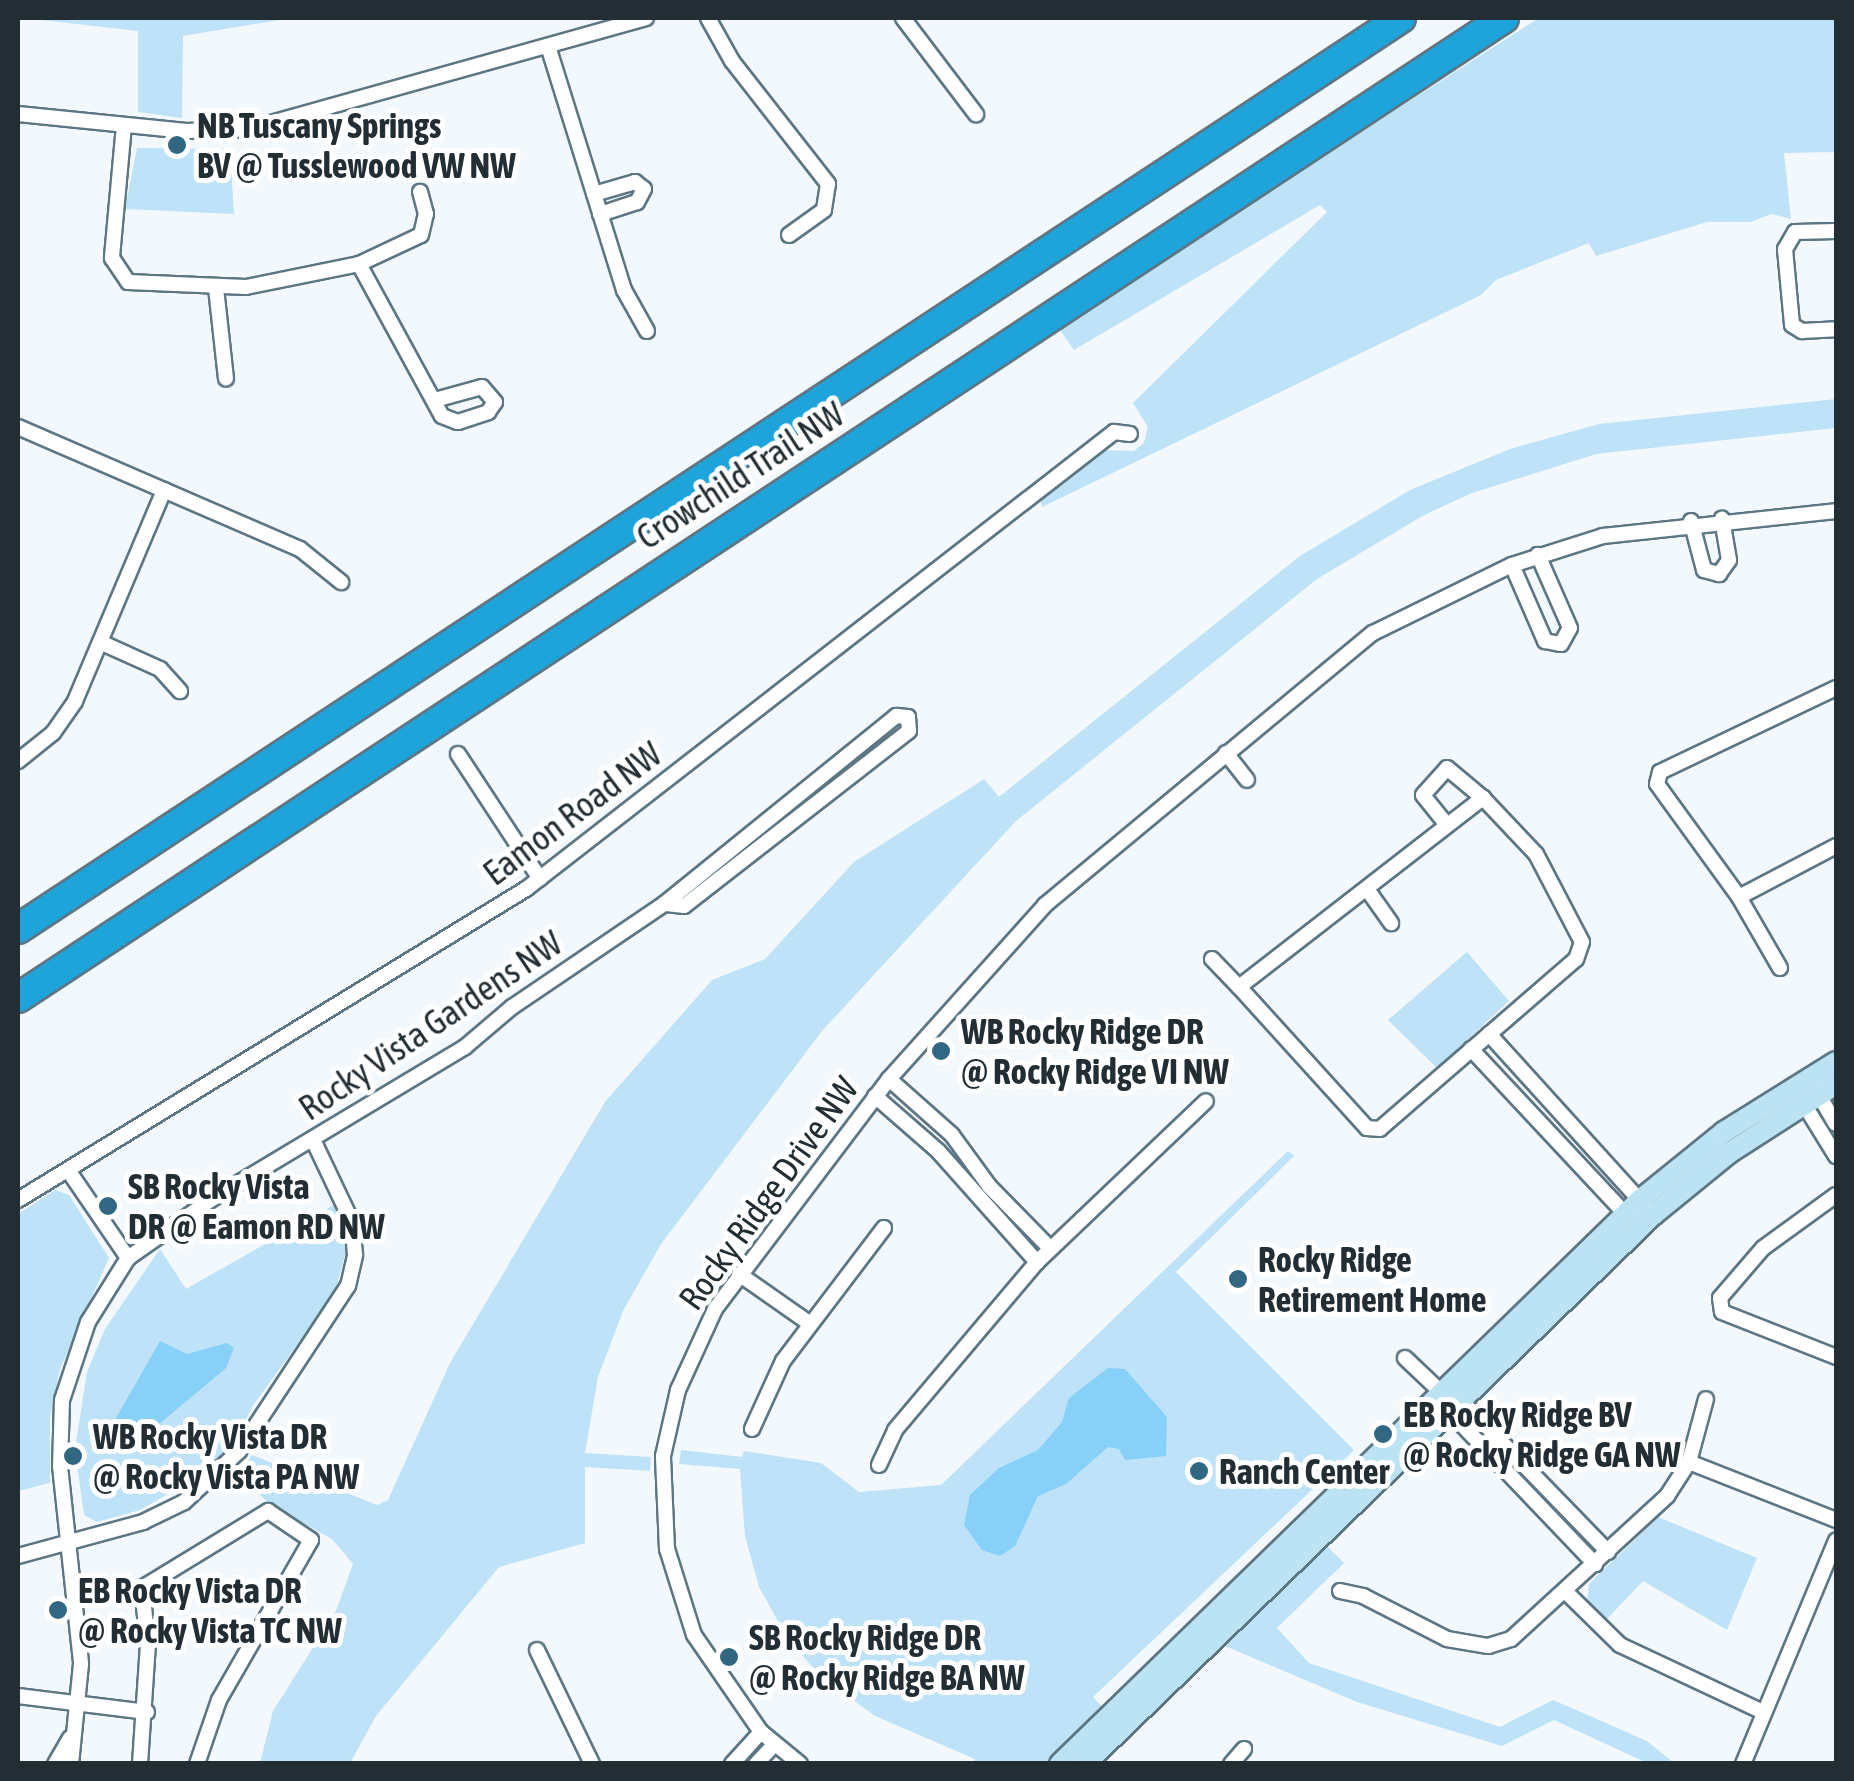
<!DOCTYPE html>
<html>
<head>
<meta charset="utf-8">
<style>
  body { margin:0 }
  #map { position:relative; width:1854px; height:1781px; overflow:hidden; background:#f2f8fb; font-family:"Asap Condensed",sans-serif }
  div>[style] { position:absolute }
  [style*='--x'] { left:calc(var(--x)*1px); top:calc(var(--y)*1px); width:calc(var(--w)*1px); rotate:calc(var(--a)*1deg) }
  .green>* { inset:0; background:#bee2f7 }
  .water>* { inset:0; background:#87d0f8 }
  .roads { filter:drop-shadow(2px 0 #5d7684) drop-shadow(-2px 0 #5d7684) drop-shadow(0 2px #5d7684) drop-shadow(0 -2px #5d7684) }
  .street>* { height:14px; margin:-7px; padding:0 7px; transform-origin:7px; border-radius:7px; background:#fff }
  .secondary>* { height:20px; margin:-10px; padding:0 10px; transform-origin:10px; border-radius:10px; background:#bce3f4 }
  .highway>* { height:28px; margin:-14px; padding:0 14px; transform-origin:14px; border-radius:14px; background:#1ea3da }
  .dots>* { width:28px; height:28px; translate:-50% -50%; box-sizing:border-box; border:5px solid #fff; border-radius:50% }
  span { translate:-50% -50%; white-space:nowrap; text-align:center; line-height:1.15; -webkit-text-stroke:10px #fff; paint-order:stroke }
  .poi-label { font-size:35px; color:#232e34; font-weight:700 }
  .left { translate:0 -50%; text-align:left }
  .street-label { font-size:35px; color:#232e34 }
  .frame { position:absolute; inset:0; border:20px solid #232e34; pointer-events:none }
</style>
</head>
<body>
<div id="map">
  <div class="green">
    <div style="clip-path:polygon(24px 18px,291px 18px,183px 36px,182px 118px,138px 112px,138px 31px)"></div>
    <div style="clip-path:polygon(1539px 18px,1836px 18px,1836px 152px,1784px 153px,1791px 219px,1772px 214px,1750px 222px,1707px 222px,1596px 256px,1589px 243px,1496px 280px,1481px 295px,1042px 507px,1040px 497px,1101px 450px,1134px 451px,1144px 443px,1148px 427px,1133px 403px,1327px 212px,1320px 205px,1074px 350px,1058px 327px)"></div>
    <div style="clip-path:polygon(137px 148px,230px 149px,234px 214px,125px 209px)"></div>
    <div style="clip-path:polygon(1836px 399px,1836px 428px,1596px 454px,1472px 493px,1424px 515px,1317px 579px,1016px 821px,822px 1031px,661px 1244px,623px 1311px,598px 1377px,585px 1453px,651px 1457px,650px 1471px,585px 1467px,585px 1543px,499px 1567px,376px 1716px,350px 1763px,260px 1763px,273px 1711px,336px 1611px,353px 1564px,332px 1539px,269px 1504px,239px 1473px,252px 1455px,377px 1505px,388px 1500px,450px 1363px,605px 1102px,712px 980px,765px 959px,854px 862px,978px 783px,984px 779px,999px 797px,1300px 556px,1410px 490px,1510px 449px,1599px 424px)"></div>
    <div style="clip-path:polygon(1467px 952px,1509px 1001px,1437px 1068px,1388px 1020px)"></div>
    <div style="clip-path:polygon(1288px 1151px,1294px 1156px,1176px 1272px,1354px 1450px,1093px 1697px,1103px 1708px,1051px 1763px,974px 1763px,975px 1759px,875px 1716px,823px 1678px,789px 1641px,759px 1587px,745px 1536px,740px 1469px,679px 1464px,681px 1450px,742px 1457px,744px 1451px,821px 1463px,859px 1492px,941px 1485px)"></div>
    <div style="clip-path:polygon(55px 1190px,69px 1195px,109px 1258px,60px 1369px,50px 1416px,50px 1483px,18px 1491px,18px 1214px)"></div>
    <div style="clip-path:polygon(337px 1203px,346px 1251px,335px 1292px,252px 1407px,235px 1443px,205px 1473px,140px 1510px,97px 1522px,84px 1515px,75px 1449px,87px 1372px,105px 1329px,160px 1249px,186px 1289px)"></div>
    <div style="clip-path:polygon(1658px 1517px,1757px 1558px,1727px 1630px,1643px 1581px,1605px 1621px,1587px 1603px,1589px 1584px)"></div>
    <div style="clip-path:polygon(1323px 1542px,1344px 1563px,1277px 1628px,1309px 1663px,1500px 1727px,1553px 1700px,1647px 1741px,1674px 1763px,1647px 1763px,1554px 1720px,1502px 1746px,1357px 1702px,1218px 1643px)"></div>
  </div>
  <div class="water">
    <div style="clip-path:polygon(160px 1341px,187px 1354px,227px 1343px,234px 1348px,226px 1368px,140px 1440px,107px 1434px)"></div>
    <div style="clip-path:polygon(1108px 1368px,1125px 1369px,1167px 1417px,1166px 1456px,1125px 1460px,1119px 1449px,1108px 1447px,1066px 1484px,1038px 1496px,1015px 1546px,1000px 1556px,982px 1550px,964px 1525px,970px 1495px,999px 1468px,1038px 1450px,1062px 1422px,1069px 1398px)"></div>
  </div>
  <div class="roads">
    <div class="street">
      <div style="--x:708;--y:18;--w:49;--a:60.8"></div>
      <div style="--x:732;--y:61;--w:156;--a:52"></div>
      <div style="--x:828;--y:184;--w:26;--a:99"></div>
      <div style="--x:824;--y:210;--w:43;--a:144.5"></div>
      <div style="--x:903;--y:18;--w:121;--a:52.8"></div>
      <div style="--x:548;--y:46;--w:256;--a:72.7"></div>
      <div style="--x:624;--y:290;--w:47;--a:60.7"></div>
      <div style="--x:18;--y:114;--w:169;--a:5.8"></div>
      <div style="--x:186;--y:131;--w:63;--a:-1.8"></div>
      <div style="--x:249;--y:129;--w:412;--a:-15.6"></div>
      <div style="--x:124;--y:125;--w:134;--a:95.2"></div>
      <div style="--x:112;--y:258;--w:29;--a:56"></div>
      <div style="--x:128;--y:282;--w:118;--a:2.4"></div>
      <div style="--x:246;--y:287;--w:115;--a:-11.5"></div>
      <div style="--x:359;--y:264;--w:68;--a:-25.1"></div>
      <div style="--x:421;--y:235;--w:22;--a:-77"></div>
      <div style="--x:426;--y:214;--w:23;--a:-105"></div>
      <div style="--x:594;--y:194;--w:43;--a:-16.3"></div>
      <div style="--x:635;--y:182;--w:11;--a:38"></div>
      <div style="--x:644;--y:189;--w:15;--a:118"></div>
      <div style="--x:637;--y:202;--w:39;--a:162"></div>
      <div style="--x:1836;--y:231;--w:41;--a:178.6"></div>
      <div style="--x:1795;--y:232;--w:20;--a:120"></div>
      <div style="--x:1785;--y:249;--w:76;--a:84.7"></div>
      <div style="--x:1792;--y:325;--w:12;--a:31"></div>
      <div style="--x:1802;--y:331;--w:34;--a:-3"></div>
      <div style="--x:359;--y:264;--w:173;--a:61.4"></div>
      <div style="--x:442;--y:416;--w:17;--a:21"></div>
      <div style="--x:458;--y:422;--w:32;--a:-18"></div>
      <div style="--x:488;--y:412;--w:12;--a:-55"></div>
      <div style="--x:495;--y:402;--w:20;--a:-131"></div>
      <div style="--x:482;--y:387;--w:49;--a:164.5"></div>
      <div style="--x:216;--y:288;--w:91;--a:83.7"></div>
      <div style="--x:18;--y:427;--w:307;--a:23.4"></div>
      <div style="--x:300;--y:549;--w:53;--a:38.8"></div>
      <div style="--x:1691;--y:521;--w:51;--a:75.1"></div>
      <div style="--x:1704;--y:570;--w:16;--a:15"></div>
      <div style="--x:1719;--y:574;--w:17;--a:-54"></div>
      <div style="--x:1729;--y:560;--w:42;--a:-99.7"></div>
      <div style="--x:1512;--y:565;--w:83;--a:66.5"></div>
      <div style="--x:1545;--y:641;--w:16;--a:11"></div>
      <div style="--x:1561;--y:644;--w:18;--a:-61"></div>
      <div style="--x:1570;--y:628;--w:80;--a:-113.7"></div>
      <div style="--x:100;--y:642;--w:66;--a:24.2"></div>
      <div style="--x:160;--y:669;--w:30;--a:48"></div>
      <div style="--x:1836;--y:688;--w:195;--a:154.5"></div>
      <div style="--x:1660;--y:772;--w:12;--a:104"></div>
      <div style="--x:1657;--y:784;--w:140;--a:54"></div>
      <div style="--x:1739;--y:897;--w:110;--a:-27.7"></div>
      <div style="--x:1226;--y:753;--w:34;--a:52"></div>
      <div style="--x:458;--y:754;--w:149;--a:56.7"></div>
      <div style="--x:18;--y:761;--w:45;--a:-38.7"></div>
      <div style="--x:53;--y:733;--w:39;--a:-55"></div>
      <div style="--x:75;--y:701;--w:229;--a:-67.1"></div>
      <div style="--x:1483;--y:798;--w:77;--a:46.6"></div>
      <div style="--x:1536;--y:854;--w:99;--a:62.4"></div>
      <div style="--x:1582;--y:942;--w:18;--a:109"></div>
      <div style="--x:1576;--y:959;--w:259;--a:139.1"></div>
      <div style="--x:1380;--y:1129;--w:13;--a:-176"></div>
      <div style="--x:1367;--y:1128;--w:190;--a:-132.2"></div>
      <div style="--x:1239;--y:987;--w:309;--a:-37.8"></div>
      <div style="--x:1447;--y:825;--w:38;--a:-129"></div>
      <div style="--x:1423;--y:795;--w:36;--a:-48"></div>
      <div style="--x:1447;--y:768;--w:47;--a:39.8"></div>
      <div style="--x:1367;--y:889;--w:42;--a:54.8"></div>
      <div style="--x:1739;--y:897;--w:82;--a:60"></div>
      <div style="--x:1212;--y:959;--w:39;--a:46"></div>
      <div style="--x:1489;--y:1034;--w:234;--a:47.8"></div>
      <div style="--x:1471;--y:1049;--w:234;--a:46.9"></div>
      <div style="--x:889;--y:1079;--w:84;--a:41.6"></div>
      <div style="--x:952;--y:1135;--w:63;--a:54"></div>
      <div style="--x:989;--y:1186;--w:87;--a:45.5"></div>
      <div style="--x:1816;--y:1090;--w:39;--a:60"></div>
      <div style="--x:875;--y:1096;--w:84;--a:41.1"></div>
      <div style="--x:938;--y:1151;--w:149;--a:48.3"></div>
      <div style="--x:1802;--y:1101;--w:65;--a:58.3"></div>
      <div style="--x:68;--y:1170;--w:107;--a:55.7"></div>
      <div style="--x:128;--y:1258;--w:75;--a:122"></div>
      <div style="--x:88;--y:1322;--w:82;--a:108.4"></div>
      <div style="--x:62;--y:1400;--w:66;--a:91.7"></div>
      <div style="--x:60;--y:1466;--w:199;--a:83.9"></div>
      <div style="--x:81;--y:1664;--w:100;--a:95.7"></div>
      <div style="--x:1836;--y:1195;--w:90;--a:144"></div>
      <div style="--x:1763;--y:1248;--w:66;--a:130.7"></div>
      <div style="--x:1720;--y:1298;--w:14;--a:82"></div>
      <div style="--x:1722;--y:1312;--w:123;--a:21.5"></div>
      <div style="--x:18;--y:1200;--w:596;--a:-31.48"></div>
      <div style="--x:526;--y:889;--w:745;--a:-37.85"></div>
      <div style="--x:1114;--y:432;--w:16;--a:7"></div>
      <div style="--x:128;--y:1258;--w:103;--a:-35.1"></div>
      <div style="--x:212;--y:1199;--w:295;--a:-31"></div>
      <div style="--x:465;--y:1047;--w:62;--a:-40.4"></div>
      <div style="--x:512;--y:1007;--w:184;--a:-34.1"></div>
      <div style="--x:664;--y:904;--w:299;--a:-39"></div>
      <div style="--x:896;--y:716;--w:12;--a:5"></div>
      <div style="--x:908;--y:717;--w:14;--a:86"></div>
      <div style="--x:909;--y:731;--w:285;--a:142.1"></div>
      <div style="--x:684;--y:906;--w:20;--a:-174"></div>
      <div style="--x:739;--y:1274;--w:85;--a:35"></div>
      <div style="--x:1405;--y:1358;--w:51;--a:43.4"></div>
      <div style="--x:1455;--y:1394;--w:220;--a:45.9"></div>
      <div style="--x:1444;--y:1406;--w:219;--a:46.3"></div>
      <div style="--x:752;--y:1429;--w:75;--a:-65.5"></div>
      <div style="--x:783;--y:1361;--w:167;--a:-52.8"></div>
      <div style="--x:1689;--y:1462;--w:65;--a:-74.9"></div>
      <div style="--x:879;--y:1465;--w:38;--a:-65"></div>
      <div style="--x:895;--y:1430;--w:220;--a:-49.8"></div>
      <div style="--x:1037;--y:1262;--w:233;--a:-43.6"></div>
      <div style="--x:18;--y:1556;--w:130;--a:-15.2"></div>
      <div style="--x:143;--y:1522;--w:46;--a:-26"></div>
      <div style="--x:184;--y:1502;--w:75;--a:-42.8"></div>
      <div style="--x:239;--y:1451;--w:198;--a:-56.6"></div>
      <div style="--x:348;--y:1286;--w:32;--a:-77"></div>
      <div style="--x:355;--y:1255;--w:33;--a:-95"></div>
      <div style="--x:352;--y:1222;--w:89;--a:-115.4"></div>
      <div style="--x:1340;--y:1591;--w:24;--a:12"></div>
      <div style="--x:1363;--y:1596;--w:94;--a:27.1"></div>
      <div style="--x:1447;--y:1639;--w:42;--a:9.7"></div>
      <div style="--x:1488;--y:1646;--w:24;--a:-17"></div>
      <div style="--x:1511;--y:1639;--w:212;--a:-42.5"></div>
      <div style="--x:1667;--y:1496;--w:40;--a:-57.1"></div>
      <div style="--x:1689;--y:1462;--w:158;--a:21.5"></div>
      <div style="--x:1567;--y:1593;--w:74;--a:44.5"></div>
      <div style="--x:1620;--y:1645;--w:158;--a:25.1"></div>
      <div style="--x:537;--y:1650;--w:127;--a:64.2"></div>
      <div style="--x:18;--y:1696;--w:130;--a:7.1"></div>
      <div style="--x:55;--y:1764;--w:30;--a:-60"></div>
      <div style="--x:140;--y:1764;--w:119;--a:-86.2"></div>
      <div style="--x:148;--y:1645;--w:57;--a:-96"></div>
      <div style="--x:142;--y:1588;--w:148;--a:-31.4"></div>
      <div style="--x:268;--y:1511;--w:52;--a:34"></div>
      <div style="--x:311;--y:1540;--w:185;--a:119.9"></div>
      <div style="--x:219;--y:1700;--w:68;--a:109"></div>
      <div style="--x:732;--y:1764;--w:43;--a:-47.8"></div>
      <div style="--x:756;--y:1764;--w:26;--a:-47"></div>
      <div style="--x:800;--y:1764;--w:50;--a:-140.6"></div>
      <div style="--x:761;--y:1732;--w:118;--a:-124.6"></div>
      <div style="--x:694;--y:1635;--w:90;--a:-107.4"></div>
      <div style="--x:667;--y:1549;--w:93;--a:-92.5"></div>
      <div style="--x:663;--y:1456;--w:68;--a:-77.2"></div>
      <div style="--x:678;--y:1390;--w:89;--a:-65.4"></div>
      <div style="--x:715;--y:1309;--w:288;--a:-52.9"></div>
      <div style="--x:889;--y:1079;--w:234;--a:-48.1"></div>
      <div style="--x:1045;--y:905;--w:426;--a:-39.7"></div>
      <div style="--x:1373;--y:633;--w:155;--a:-26.1"></div>
      <div style="--x:1512;--y:565;--w:96;--a:-17.7"></div>
      <div style="--x:1603;--y:536;--w:234;--a:-6.1"></div>
      <div style="--x:1231;--y:1764;--w:20;--a:-49"></div>
      <div style="--x:1743;--y:1764;--w:242;--a:-67.4"></div>
    </div>
    <div class="secondary">
      <div style="--x:1060;--y:1764;--w:809;--a:-44.2"></div>
      <div style="--x:1640;--y:1200;--w:108;--a:-39"></div>
      <div style="--x:1724;--y:1132;--w:132;--a:-32"></div>
      <div style="--x:1085;--y:1764;--w:790;--a:-44.03"></div>
      <div style="--x:1653;--y:1215;--w:98;--a:-39.2"></div>
      <div style="--x:1729;--y:1153;--w:127;--a:-32.8"></div>
    </div>
    <div class="highway">
      <div style="--x:18;--y:929;--w:1656;--a:-33.37"></div>
      <div style="--x:18;--y:998;--w:1780;--a:-33.4"></div>
    </div>
  </div>
  <div class="dots">
    <div style="left:177px;top:145px;background:#316782"></div>
    <div style="left:941px;top:1051px;background:#316782"></div>
    <div style="left:108px;top:1206px;background:#316782"></div>
    <div style="left:1238px;top:1279px;background:#316782"></div>
    <div style="left:1383px;top:1434px;background:#316782"></div>
    <div style="left:73px;top:1456px;background:#316782"></div>
    <div style="left:1199px;top:1471px;background:#316782"></div>
    <div style="left:58px;top:1610px;background:#316782"></div>
    <div style="left:729px;top:1657px;background:#316782"></div>
  </div>
  <div class="poi-label">
    <span class="left" style="left:197px;top:145px">NB Tuscany Springs<br>BV @ Tusslewood VW NW</span>
    <span class="left" style="left:961px;top:1051px">WB Rocky Ridge DR<br>@ Rocky Ridge VI NW</span>
    <span class="left" style="left:128px;top:1206px">SB Rocky Vista<br>DR @ Eamon RD NW</span>
    <span class="left" style="left:1258px;top:1279px">Rocky Ridge<br>Retirement Home</span>
    <span class="left" style="left:1403px;top:1434px">EB Rocky Ridge BV<br>@ Rocky Ridge GA NW</span>
    <span class="left" style="left:93px;top:1456px">WB Rocky Vista DR<br>@ Rocky Vista PA NW</span>
    <span class="left" style="left:1219px;top:1471px">Ranch Center</span>
    <span class="left" style="left:78px;top:1610px">EB Rocky Vista DR<br>@ Rocky Vista TC NW</span>
    <span class="left" style="left:749px;top:1657px">SB Rocky Ridge DR<br>@ Rocky Ridge BA NW</span>
  </div>
  <div class="street-label">
    <span style="left:740px;top:475px;rotate:-33deg">Crowchild Trail NW</span>
    <span style="left:572px;top:813px;rotate:-37deg">Eamon Road NW</span>
    <span style="left:430px;top:1025px;rotate:-34deg">Rocky Vista Gardens NW</span>
    <span style="left:768px;top:1193px;rotate:-54deg">Rocky Ridge Drive NW</span>
  </div>
  <div class="frame"></div>
</div>
</body>
</html>
